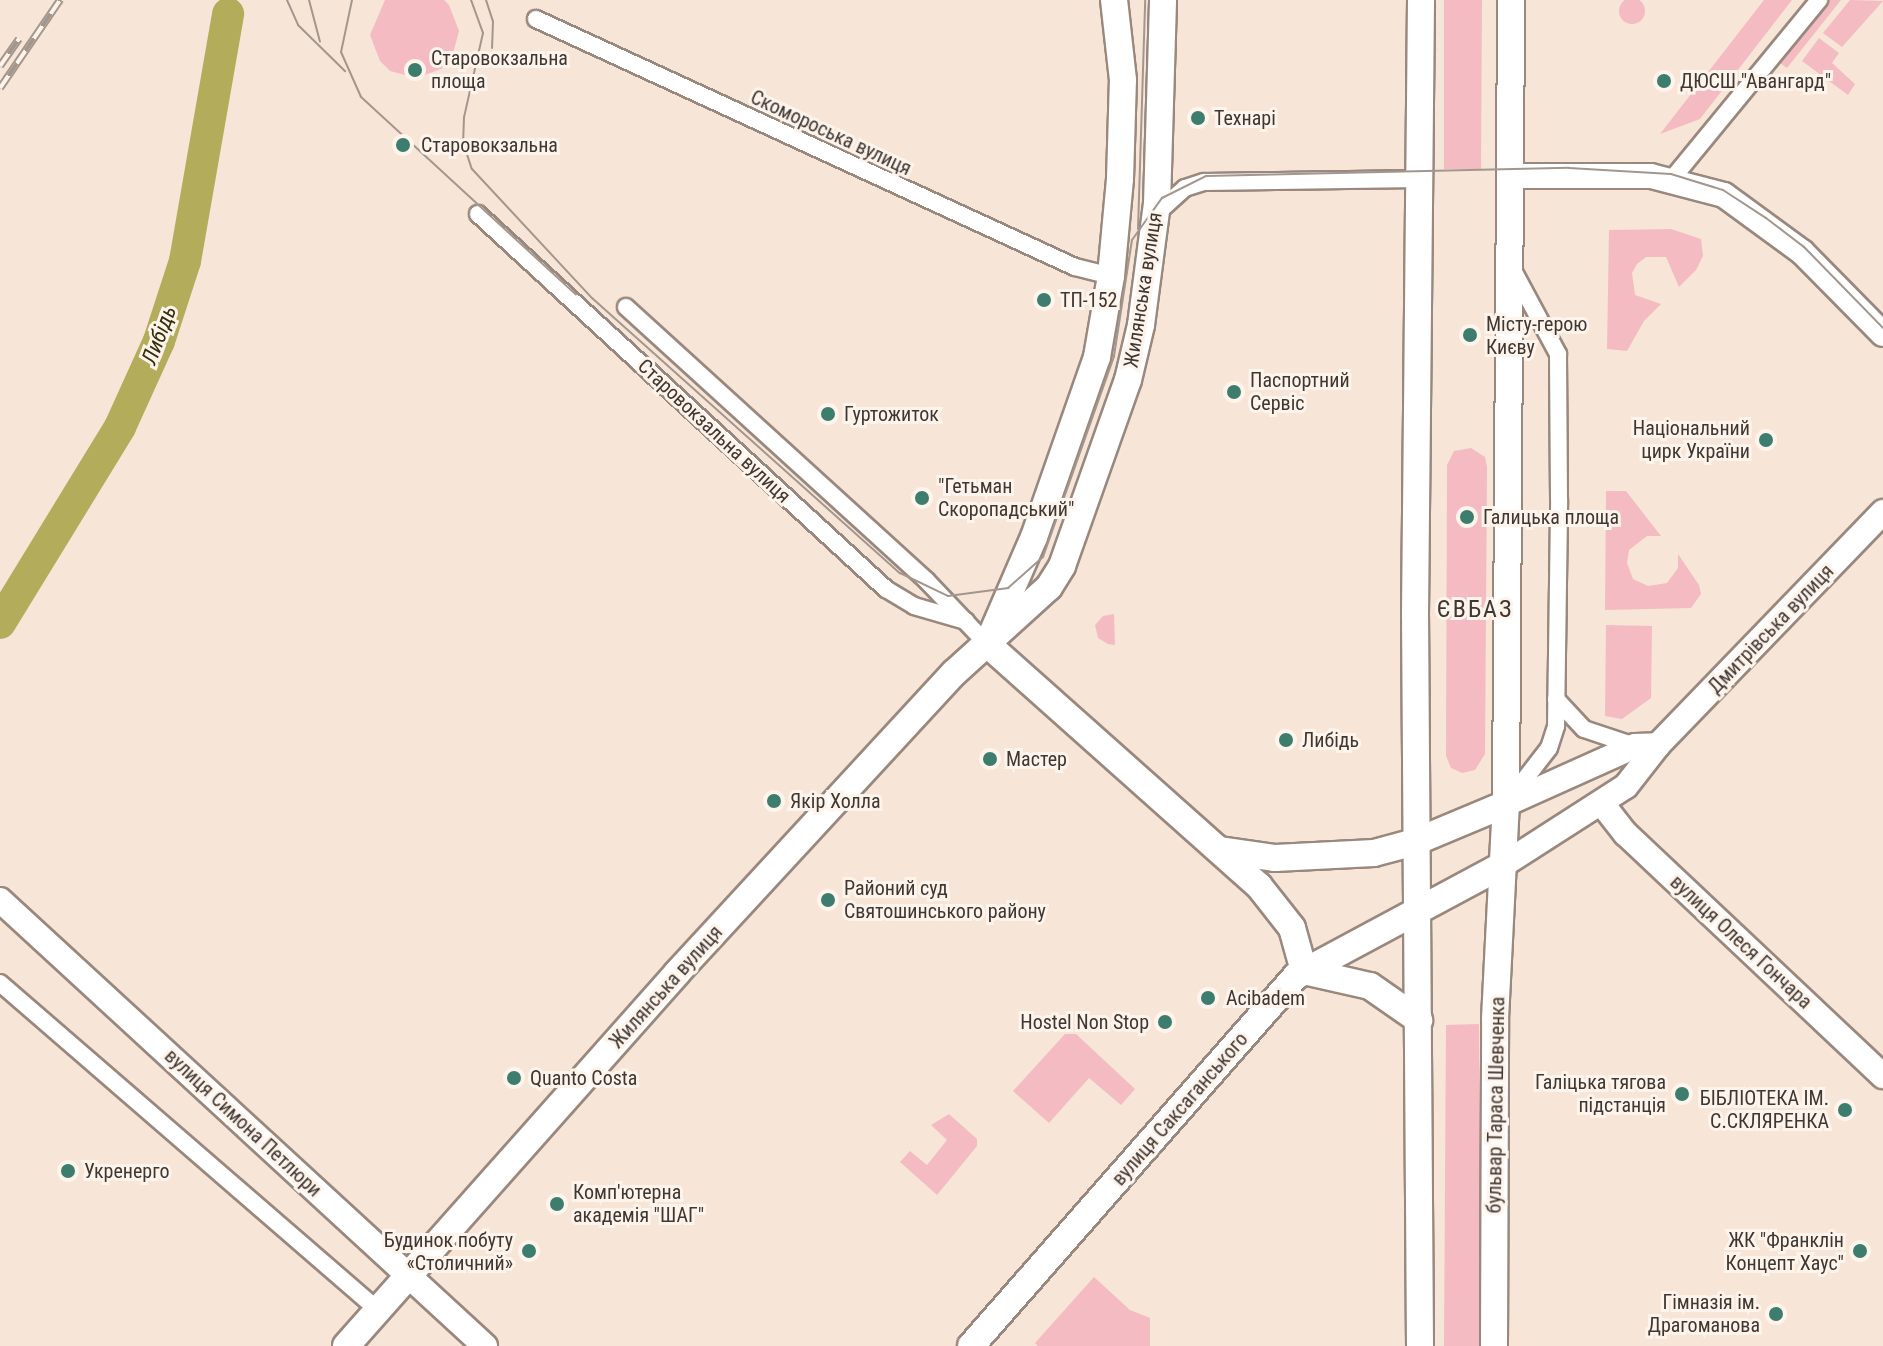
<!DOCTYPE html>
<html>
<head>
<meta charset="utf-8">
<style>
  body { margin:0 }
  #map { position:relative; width:1883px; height:1346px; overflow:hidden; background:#f7e5d8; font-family:"Roboto Condensed",sans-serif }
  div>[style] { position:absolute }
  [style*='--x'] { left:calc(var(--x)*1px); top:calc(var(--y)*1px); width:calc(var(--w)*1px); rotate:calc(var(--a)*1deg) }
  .green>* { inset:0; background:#f4bbc2 }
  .round { border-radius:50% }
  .river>* { height:32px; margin:-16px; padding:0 16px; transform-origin:16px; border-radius:16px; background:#b3ac5b }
  .roads { filter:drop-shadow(2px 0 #99887d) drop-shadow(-2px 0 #99887d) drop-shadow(0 2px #99887d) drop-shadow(0 -2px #99887d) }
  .street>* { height:16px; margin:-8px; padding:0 8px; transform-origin:8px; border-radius:8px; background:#fff }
  .secondary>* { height:24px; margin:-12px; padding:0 12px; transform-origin:12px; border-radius:12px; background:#fff }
  .primary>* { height:26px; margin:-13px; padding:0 13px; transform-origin:13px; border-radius:13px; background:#fff }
  .tram>* { height:2px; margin:-1px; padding:0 1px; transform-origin:1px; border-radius:1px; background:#a3968d }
  .rail>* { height:8px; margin-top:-4px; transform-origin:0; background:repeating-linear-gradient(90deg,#fff4ec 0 15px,#a3968d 0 30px); box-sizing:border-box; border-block:2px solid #a3968d }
  .dots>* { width:22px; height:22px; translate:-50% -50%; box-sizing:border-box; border:4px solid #fff4ec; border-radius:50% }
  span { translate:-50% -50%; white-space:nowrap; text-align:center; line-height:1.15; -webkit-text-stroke:6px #fff4ec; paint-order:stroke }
  .poi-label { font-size:20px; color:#3e3732 }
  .left { translate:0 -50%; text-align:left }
  .right { translate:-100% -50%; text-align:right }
  .street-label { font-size:20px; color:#3e3732 }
  .water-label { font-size:22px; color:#322f0a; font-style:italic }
  .quarter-label { font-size:24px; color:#3e3732; letter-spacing:2px }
</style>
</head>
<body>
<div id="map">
  <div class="green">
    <div class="round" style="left:1619px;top:-2px;width:26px;height:26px"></div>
    <div style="clip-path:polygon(385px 0,444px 0,449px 5px,459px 31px,452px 57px,443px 68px,417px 78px,390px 71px,380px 61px,370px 35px)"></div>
    <div style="clip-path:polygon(1444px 0,1482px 0,1481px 169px,1444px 169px)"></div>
    <div style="clip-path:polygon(1764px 0,1792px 0,1700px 119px,1660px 134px)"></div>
    <div style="clip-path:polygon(1825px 0,1841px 0,1787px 68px,1777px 61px)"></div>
    <div style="clip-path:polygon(1850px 0,1883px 1px,1842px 47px,1823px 33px)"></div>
    <div style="clip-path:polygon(1819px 38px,1839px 53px,1832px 63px,1855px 84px,1848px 95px,1802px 61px)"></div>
    <div style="clip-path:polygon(1671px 229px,1701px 239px,1703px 256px,1696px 270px,1679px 287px,1666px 257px,1646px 257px,1637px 264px,1632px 273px,1635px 295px,1661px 304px,1644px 321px,1627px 351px,1607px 349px,1609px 230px)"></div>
    <div style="clip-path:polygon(1471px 448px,1485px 457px,1487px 467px,1485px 754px,1475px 770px,1462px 773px,1451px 768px,1446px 756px,1447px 465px,1454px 451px)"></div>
    <div style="clip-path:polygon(1606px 491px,1626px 491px,1661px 536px,1647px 536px,1629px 550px,1627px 563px,1633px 579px,1648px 586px,1667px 583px,1678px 568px,1678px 554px,1699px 585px,1701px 594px,1691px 608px,1605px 610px)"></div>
    <div style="clip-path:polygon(1114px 614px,1115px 645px,1108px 644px,1098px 638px,1095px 625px,1103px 616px)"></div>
    <div style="clip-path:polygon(1606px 625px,1652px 626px,1651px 698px,1622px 719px,1605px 716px)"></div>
    <div style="clip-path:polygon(1479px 1024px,1481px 1346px,1444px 1346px,1446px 1025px)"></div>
    <div style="clip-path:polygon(1065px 1034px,1076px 1034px,1135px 1089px,1121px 1105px,1089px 1078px,1049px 1123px,1013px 1091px)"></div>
    <div style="clip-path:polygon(949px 1114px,977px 1139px,977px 1146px,937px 1195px,900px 1162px,910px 1151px,927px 1165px,947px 1140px,931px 1125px)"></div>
    <div style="clip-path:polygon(1094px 1277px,1130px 1310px,1150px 1318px,1150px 1346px,1038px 1346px,1035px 1343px)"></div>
  </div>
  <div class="river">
    <div style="--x:0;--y:623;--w:230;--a:-58.5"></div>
    <div style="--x:120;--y:427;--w:94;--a:-65.6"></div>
    <div style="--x:159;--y:341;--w:84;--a:-72"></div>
    <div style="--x:185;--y:261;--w:251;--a:-80.1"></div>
  </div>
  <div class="roads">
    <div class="street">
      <div style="--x:536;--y:19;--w:593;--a:24.71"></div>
      <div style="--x:1075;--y:267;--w:37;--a:14"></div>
      <div style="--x:1672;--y:179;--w:232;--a:-50.6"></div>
      <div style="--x:478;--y:214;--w:554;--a:42.59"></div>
      <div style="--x:886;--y:589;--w:33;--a:31"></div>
      <div style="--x:914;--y:606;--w:54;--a:16.1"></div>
      <div style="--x:1156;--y:214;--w:39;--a:-42"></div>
      <div style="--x:1185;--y:188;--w:20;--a:-18"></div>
      <div style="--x:1204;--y:182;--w:216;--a:-0.8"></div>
      <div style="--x:626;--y:307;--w:406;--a:42.3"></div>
      <div style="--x:926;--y:580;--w:86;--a:46.4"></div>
      <div style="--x:1556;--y:699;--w:41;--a:47"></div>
      <div style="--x:1584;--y:729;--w:54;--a:18.4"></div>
      <div style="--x:1508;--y:801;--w:67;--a:-52.3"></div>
      <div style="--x:1549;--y:748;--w:23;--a:-72"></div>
      <div style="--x:1556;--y:726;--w:227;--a:-89.2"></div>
      <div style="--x:1559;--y:499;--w:145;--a:-90.4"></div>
      <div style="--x:1558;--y:354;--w:95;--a:-118.2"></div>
      <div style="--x:0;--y:983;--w:501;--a:40.87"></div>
    </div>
    <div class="secondary">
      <div style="--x:1510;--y:176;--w:141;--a:0"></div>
      <div style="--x:1651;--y:176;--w:75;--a:14.6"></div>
      <div style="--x:1724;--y:195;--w:97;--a:36.2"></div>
      <div style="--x:1802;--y:252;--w:115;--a:45.4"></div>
      <div style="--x:1506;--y:804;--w:141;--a:-24.2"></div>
      <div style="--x:1635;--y:746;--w:23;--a:-2"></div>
      <div style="--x:1603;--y:805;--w:37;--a:52"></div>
      <div style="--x:1626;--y:834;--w:353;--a:43.3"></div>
      <div style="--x:1503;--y:865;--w:146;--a:-32.7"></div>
      <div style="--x:1626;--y:786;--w:52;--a:-52"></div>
      <div style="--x:1658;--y:745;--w:324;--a:-46"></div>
      <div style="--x:0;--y:900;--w:659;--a:42.6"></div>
    </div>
    <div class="primary">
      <div style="--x:992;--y:634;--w:106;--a:-66.6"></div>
      <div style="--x:1034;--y:537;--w:191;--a:-70.7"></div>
      <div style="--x:1097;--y:357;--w:82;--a:-80.2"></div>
      <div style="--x:1111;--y:276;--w:97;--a:-84.7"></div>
      <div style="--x:1120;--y:179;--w:99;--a:-88.3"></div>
      <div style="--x:1123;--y:80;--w:81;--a:-96.4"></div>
      <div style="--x:985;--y:642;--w:367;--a:41.7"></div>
      <div style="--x:1259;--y:886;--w:53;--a:51.8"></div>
      <div style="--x:1292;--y:928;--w:45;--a:74.4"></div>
      <div style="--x:1304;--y:971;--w:68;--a:12.8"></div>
      <div style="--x:1370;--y:986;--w:60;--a:34.8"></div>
      <div style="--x:1220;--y:850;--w:56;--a:8.3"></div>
      <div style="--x:1275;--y:858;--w:99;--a:-2.9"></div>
      <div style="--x:1374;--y:853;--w:42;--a:-15"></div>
      <div style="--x:1415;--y:842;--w:99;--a:-22.7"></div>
      <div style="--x:346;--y:1346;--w:499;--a:-48.4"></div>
      <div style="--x:677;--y:973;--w:408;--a:-47.3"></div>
      <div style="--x:954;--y:673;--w:128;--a:-42.2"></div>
      <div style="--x:1049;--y:587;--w:25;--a:-58"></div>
      <div style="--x:1062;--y:566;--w:197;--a:-70.5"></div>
      <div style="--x:1128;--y:380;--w:57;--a:-76.7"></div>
      <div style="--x:1141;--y:325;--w:122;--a:-82.5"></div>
      <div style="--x:1157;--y:204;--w:204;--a:-88.3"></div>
      <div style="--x:971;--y:1346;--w:492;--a:-48.7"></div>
      <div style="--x:1296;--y:976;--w:235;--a:-28.2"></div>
      <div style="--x:1420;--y:1346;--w:731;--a:-90.39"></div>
      <div style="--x:1415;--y:615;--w:615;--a:-89.44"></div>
      <div style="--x:1494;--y:1346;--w:327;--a:-89.8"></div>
      <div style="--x:1495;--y:1019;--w:215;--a:-87.1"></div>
      <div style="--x:1506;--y:804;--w:804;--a:-89.64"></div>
    </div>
  </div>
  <div class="tram">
    <div style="--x:287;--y:0;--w:27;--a:66"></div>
    <div style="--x:298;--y:25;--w:66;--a:44.4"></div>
    <div style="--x:309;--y:0;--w:43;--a:75.3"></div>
    <div style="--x:352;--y:0;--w:53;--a:101.9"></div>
    <div style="--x:341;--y:52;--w:49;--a:66"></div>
    <div style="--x:361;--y:97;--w:292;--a:42.6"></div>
    <div style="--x:471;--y:0;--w:35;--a:70"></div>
    <div style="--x:483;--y:33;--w:86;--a:102.7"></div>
    <div style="--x:464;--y:117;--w:25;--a:92"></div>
    <div style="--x:463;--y:142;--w:28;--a:72"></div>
    <div style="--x:472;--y:169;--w:176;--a:47.1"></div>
    <div style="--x:592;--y:298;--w:413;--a:41.8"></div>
    <div style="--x:900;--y:573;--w:53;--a:25.6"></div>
    <div style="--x:948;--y:596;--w:61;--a:-7.6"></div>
    <div style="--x:1008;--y:588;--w:47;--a:-41.5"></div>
    <div style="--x:1043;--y:557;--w:213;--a:-70.5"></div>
    <div style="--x:1114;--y:356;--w:117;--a:-81.2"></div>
    <div style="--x:1132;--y:240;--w:52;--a:-54.5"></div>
    <div style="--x:1162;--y:198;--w:49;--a:-26.6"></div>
    <div style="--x:1206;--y:176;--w:363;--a:-1.3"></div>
    <div style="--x:1569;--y:168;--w:102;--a:3.4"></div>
    <div style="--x:1671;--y:174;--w:54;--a:17.1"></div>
    <div style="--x:1723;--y:190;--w:51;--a:33.1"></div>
    <div style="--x:1766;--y:218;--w:48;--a:37.3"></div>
    <div style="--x:1804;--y:247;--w:113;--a:45.7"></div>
    <div style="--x:486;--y:0;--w:22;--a:72"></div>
    <div style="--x:493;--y:21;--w:27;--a:92"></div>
    <div style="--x:1138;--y:229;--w:229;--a:-88.2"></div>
  </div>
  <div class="rail">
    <div style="--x:0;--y:66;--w:33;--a:-55"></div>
    <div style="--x:0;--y:88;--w:107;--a:-55.7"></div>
  </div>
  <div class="dots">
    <div style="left:415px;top:70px;background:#3c7d6d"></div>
    <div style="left:1664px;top:81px;background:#3c7d6d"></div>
    <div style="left:1198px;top:118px;background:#3c7d6d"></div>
    <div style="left:403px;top:145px;background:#3c7d6d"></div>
    <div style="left:1044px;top:300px;background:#3c7d6d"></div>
    <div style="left:1470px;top:335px;background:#3c7d6d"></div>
    <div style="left:1234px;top:392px;background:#3c7d6d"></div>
    <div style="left:828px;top:414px;background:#3c7d6d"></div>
    <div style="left:1766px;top:440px;background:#3c7d6d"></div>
    <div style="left:922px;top:498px;background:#3c7d6d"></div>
    <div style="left:1467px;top:517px;background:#3c7d6d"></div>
    <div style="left:1286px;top:740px;background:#3c7d6d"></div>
    <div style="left:990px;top:759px;background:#3c7d6d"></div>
    <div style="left:774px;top:801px;background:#3c7d6d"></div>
    <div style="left:828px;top:900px;background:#3c7d6d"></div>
    <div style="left:1208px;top:998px;background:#3c7d6d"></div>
    <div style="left:1165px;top:1022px;background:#3c7d6d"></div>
    <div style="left:514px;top:1078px;background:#3c7d6d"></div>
    <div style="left:1682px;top:1094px;background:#3c7d6d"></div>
    <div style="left:1845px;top:1110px;background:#3c7d6d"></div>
    <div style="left:68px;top:1171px;background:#3c7d6d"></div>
    <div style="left:557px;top:1204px;background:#3c7d6d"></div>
    <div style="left:529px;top:1251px;background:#3c7d6d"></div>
    <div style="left:1860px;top:1251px;background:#3c7d6d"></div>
    <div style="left:1776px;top:1314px;background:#3c7d6d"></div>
  </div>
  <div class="poi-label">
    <span class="left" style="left:431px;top:70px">Старовокзальна<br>площа</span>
    <span class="left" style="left:1680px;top:81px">ДЮСШ "Авангард"</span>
    <span class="left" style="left:1214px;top:118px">Технарі</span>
    <span class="left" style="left:421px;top:145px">Старовокзальна</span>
    <span class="left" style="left:1060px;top:300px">ТП-152</span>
    <span class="left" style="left:1486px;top:336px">Місту-герою<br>Києву</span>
    <span class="left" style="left:1250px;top:392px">Паспортний<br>Сервіс</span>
    <span class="left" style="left:844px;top:414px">Гуртожиток</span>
    <span class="right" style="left:1750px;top:440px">Національний<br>цирк України</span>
    <span class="left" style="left:938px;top:498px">"Гетьман<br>Скоропадський"</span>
    <span class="left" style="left:1483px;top:517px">Галицька площа</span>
    <span class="left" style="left:1302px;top:740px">Либідь</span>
    <span class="left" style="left:1006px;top:759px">Мастер</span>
    <span class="left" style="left:790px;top:801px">Якір Холла</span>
    <span class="left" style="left:844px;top:900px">Районий суд<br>Святошинського району</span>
    <span class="left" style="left:1226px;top:998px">Acibadem</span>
    <span class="right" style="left:1149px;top:1022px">Hostel Non Stop</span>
    <span class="left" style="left:530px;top:1078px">Quanto Costa</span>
    <span class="right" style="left:1666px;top:1094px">Галiцька тягова<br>пiдстанцiя</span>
    <span class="right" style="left:1829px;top:1110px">БІБЛІОТЕКА ІМ.<br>С.СКЛЯРЕНКА</span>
    <span class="left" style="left:84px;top:1171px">Укренерго</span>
    <span class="left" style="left:573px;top:1204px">Комп'ютерна<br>академія "ШАГ"</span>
    <span class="right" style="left:513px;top:1252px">Будинок побуту<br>«Столичний»</span>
    <span class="right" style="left:1844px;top:1252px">ЖК "Франклін<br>Концепт Хаус"</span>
    <span class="right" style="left:1760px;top:1314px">Гімназія ім.<br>Драгоманова</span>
  </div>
  <div class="street-label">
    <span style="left:831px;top:133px;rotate:25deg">Скомороська вулиця</span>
    <span style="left:1143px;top:290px;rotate:-81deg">Жилянська вулиця</span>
    <span style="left:714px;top:431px;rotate:43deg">Старовокзальна вулиця</span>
    <span style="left:1771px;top:629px;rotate:-46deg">Дмитрівська вулиця</span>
    <span style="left:1741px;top:942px;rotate:43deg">вулиця Олеся Гончара</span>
    <span style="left:666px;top:987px;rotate:-48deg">Жилянська вулиця</span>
    <span style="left:1496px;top:1105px;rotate:-89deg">бульвар Тараса Шевченка</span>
    <span style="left:1180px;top:1109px;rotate:-49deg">вулиця Саксаганського</span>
    <span style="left:243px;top:1123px;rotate:43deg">вулиця Симона Петлюри</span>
  </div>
  <div class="water-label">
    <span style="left:159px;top:335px;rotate:-69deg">Либідь</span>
  </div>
  <div class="quarter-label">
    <span style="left:1475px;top:610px">ЄВБАЗ</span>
  </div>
</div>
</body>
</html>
